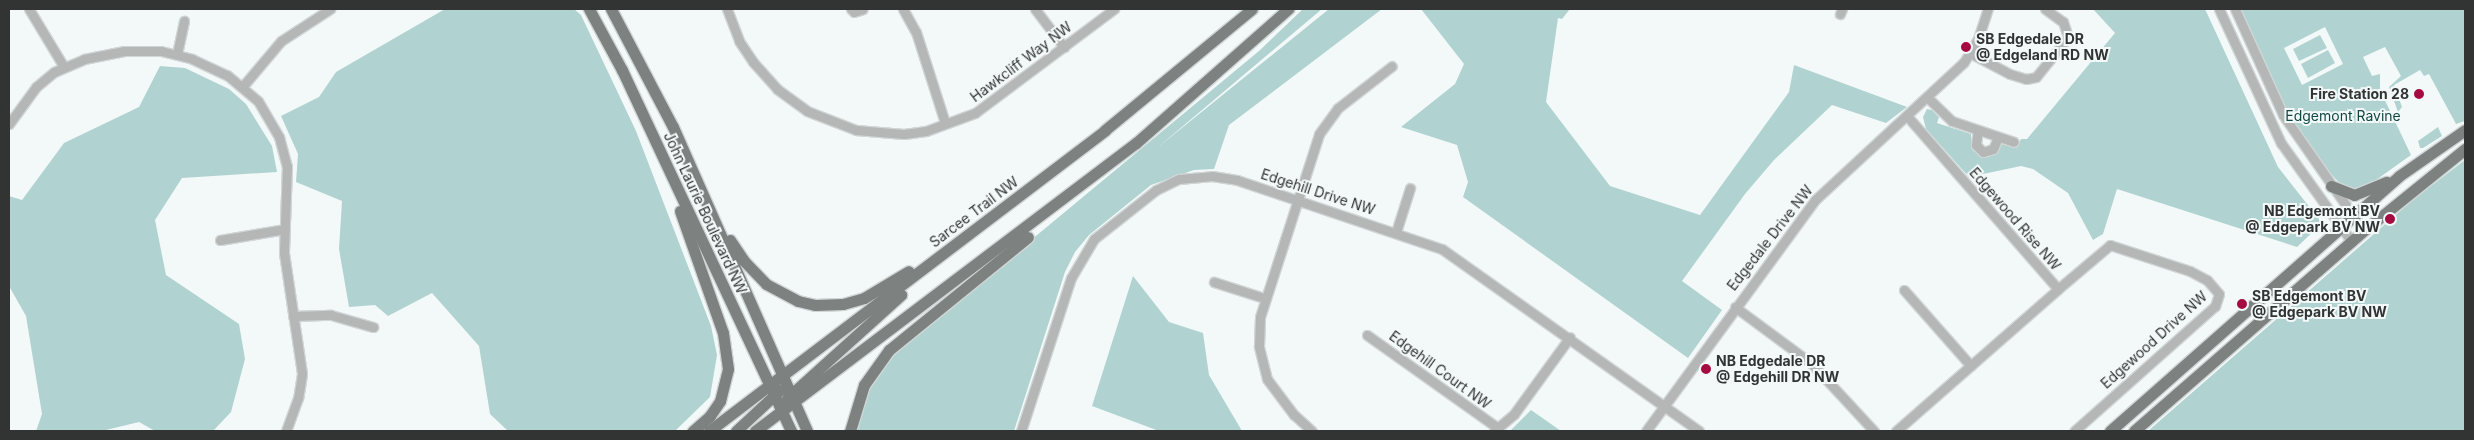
<!DOCTYPE html>
<html>
<head>
<meta charset="utf-8">
<style>
  body { margin:0 }
  #map { position:relative; width:2474px; height:440px; overflow:hidden; background:#f3f9f9; font-family:Inter,sans-serif }
  div>[style] { position:absolute }
  [style*='--x'] { left:calc(var(--x)*1px); top:calc(var(--y)*1px); width:calc(var(--w)*1px); rotate:calc(var(--a)*1deg) }
  .green>* { inset:0; background:#b0d3d1 }
  .roads { filter:drop-shadow(1px 0 #d0d6d5) drop-shadow(-1px 0 #d0d6d5) drop-shadow(0 1px #d0d6d5) drop-shadow(0 -1px #d0d6d5) }
  .minor>* { height:9px; margin:-4.5px; padding:0 4.5px; transform-origin:4.5px; border-radius:4.5px; background:#b5b7b7 }
  .major>* { height:11px; margin:-5.5px; padding:0 5.5px; transform-origin:5.5px; border-radius:5.5px; background:#7d8281 }
  .dots>* { width:14px; height:14px; translate:-50% -50%; box-sizing:border-box; border:2px solid #f3f9f9; border-radius:50% }
  span { translate:-50% -50%; white-space:nowrap; text-align:center; line-height:1.15; -webkit-text-stroke:4px #f3f9f9; paint-order:stroke }
  .poi-label { font-size:14px; color:#313433; font-weight:700 }
  .left { translate:0 -50%; text-align:left }
  .right { translate:-100% -50%; text-align:right }
  .street-label { font-size:14px; color:#313433 }
  .park-label { font-size:14px; color:#114846 }
  .frame { position:absolute; inset:0; border:10px solid #313433; pointer-events:none }
</style>
</head>
<body>
<div id="map">
  <div class="green">
    <div style="clip-path:polygon(445px 9px,574px 9px,581px 15px,636px 131px,711px 326px,717px 355px,710px 397px,675px 431px,508px 431px,490px 414px,479px 346px,432px 293px,388px 316px,375px 305px,349px 307px,339px 249px,342px 201px,296px 182px,298px 154px,281px 116px,319px 97px,336px 72px)"></div>
    <div style="clip-path:polygon(1303px 9px,1322px 9px,1157px 148px,1329px 9px,1382px 9px,1229px 125px,1214px 169px,1194px 170px,1151px 185px,1089px 235px,1075px 252px,1065px 272px,1014px 431px,855px 431px,869px 386px,891px 356px,1259px 51px)"></div>
    <div style="clip-path:polygon(1421px 9px,1570px 9px,1562px 19px,1558px 18px,1546px 102px,1610px 186px,1700px 215px,1789px 92px,1794px 65px,1907px 107px,1886px 123px,1832px 105px,1774px 160px,1745px 194px,1682px 281px,1722px 310px,1688px 358px,1463px 197px,1468px 182px,1457px 145px,1401px 127px,1455px 84px,1464px 64px)"></div>
    <div style="clip-path:polygon(2093px 9px,2205px 9px,2278px 167px,2322px 223px,2297px 247px,2117px 189px,2103px 234px,2093px 240px,2068px 193px,2033px 169px,2021px 166px,1969px 177px,1926px 129px,1923px 117px,1927px 109px,1932px 110px,1939px 117px,1937px 123px,1971px 134px,1972px 146px,1979px 154px,1997px 150px,2001px 144px,2016px 148px,2021px 139px,2027px 139px,2115px 33px)"></div>
    <div style="clip-path:polygon(evenodd,2241px 9px,2465px 9px,2465px 121px,2456px 124px,2429px 74px,2424px 76px,2420px 70px,2394px 85px,2402px 107px,2398px 112px,2389px 87px,2401px 76px,2385px 47px,2363px 57px,2372px 76px,2380px 74px,2380px 90px,2411px 155px,2369px 185px,2356px 190px,2345px 189px,2320px 162px,2290px 118px,2241px 9px,2325px 27px,2343px 64px,2302px 85px,2284px 48px,2325px 27px)"></div>
    <div style="clip-path:polygon(2320px 35px,2327px 48px,2299px 61px,2293px 49px)"></div>
    <div style="clip-path:polygon(2328px 50px,2335px 63px,2308px 78px,2301px 64px)"></div>
    <div style="clip-path:polygon(160px 66px,185px 68px,229px 89px,246px 104px,272px 146px,277px 172px,182px 178px,155px 220px,166px 275px,239px 324px,245px 359px,231px 412px,213px 431px,155px 431px,139px 422px,102px 431px,36px 431px,42px 414px,26px 316px,9px 286px,9px 196px,22px 200px,64px 143px,139px 107px)"></div>
    <div style="clip-path:polygon(2438px 127px,2442px 136px,2423px 148px,2420px 148px,2418px 141px)"></div>
    <div style="clip-path:polygon(2465px 160px,2465px 431px,2148px 431px,2414px 199px)"></div>
    <div style="clip-path:polygon(1133px 276px,1169px 322px,1203px 333px,1209px 375px,1242px 431px,1159px 431px,1092px 406px)"></div>
    <div style="clip-path:polygon(1531px 410px,1561px 431px,1510px 431px)"></div>
  </div>
  <div class="roads">
    <div class="minor">
      <div style="--x:29;--y:9;--w:68;--a:58.9"></div>
      <div style="--x:727;--y:9;--w:34;--a:69"></div>
      <div style="--x:739;--y:41;--w:25;--a:56"></div>
      <div style="--x:753;--y:62;--w:36;--a:48"></div>
      <div style="--x:777;--y:89;--w:37;--a:36"></div>
      <div style="--x:807;--y:111;--w:53;--a:21.2"></div>
      <div style="--x:856;--y:130;--w:48;--a:4.8"></div>
      <div style="--x:904;--y:134;--w:22;--a:-8"></div>
      <div style="--x:926;--y:131;--w:52;--a:-20.2"></div>
      <div style="--x:975;--y:113;--w:174;--a:-36.8"></div>
      <div style="--x:851;--y:9;--w:4;--a:45"></div>
      <div style="--x:854;--y:12;--w:9;--a:-18"></div>
      <div style="--x:903;--y:9;--w:26;--a:61"></div>
      <div style="--x:916;--y:32;--w:96;--a:72.3"></div>
      <div style="--x:1035;--y:9;--w:48;--a:52.7"></div>
      <div style="--x:2219;--y:9;--w:148;--a:65.2"></div>
      <div style="--x:2281;--y:143;--w:122;--a:54.4"></div>
      <div style="--x:2235;--y:9;--w:116;--a:65.6"></div>
      <div style="--x:2283;--y:115;--w:141;--a:55.1"></div>
      <div style="--x:1840;--y:14;--w:5;--a:-68"></div>
      <div style="--x:1970;--y:53;--w:45;--a:27.7"></div>
      <div style="--x:2010;--y:74;--w:17;--a:17"></div>
      <div style="--x:2026;--y:79;--w:10;--a:-11"></div>
      <div style="--x:2036;--y:77;--w:51;--a:-51.3"></div>
      <div style="--x:2068;--y:37;--w:16;--a:-108"></div>
      <div style="--x:2063;--y:22;--w:22;--a:-144"></div>
      <div style="--x:177;--y:54;--w:34;--a:-78"></div>
      <div style="--x:243;--y:86;--w:59;--a:-49.8"></div>
      <div style="--x:281;--y:41;--w:59;--a:-33.1"></div>
      <div style="--x:1928;--y:98;--w:33;--a:44"></div>
      <div style="--x:1952;--y:121;--w:65;--a:18.7"></div>
      <div style="--x:9;--y:124;--w:46;--a:-53.9"></div>
      <div style="--x:36;--y:87;--w:23;--a:-40"></div>
      <div style="--x:54;--y:72;--w:33;--a:-23"></div>
      <div style="--x:84;--y:59;--w:41;--a:-11.3"></div>
      <div style="--x:124;--y:51;--w:37;--a:0"></div>
      <div style="--x:161;--y:51;--w:32;--a:14"></div>
      <div style="--x:192;--y:59;--w:38;--a:25"></div>
      <div style="--x:227;--y:75;--w:40;--a:40"></div>
      <div style="--x:258;--y:101;--w:42;--a:59.7"></div>
      <div style="--x:279;--y:137;--w:30;--a:75"></div>
      <div style="--x:287;--y:166;--w:87;--a:92"></div>
      <div style="--x:284;--y:253;--w:122;--a:81.5"></div>
      <div style="--x:302;--y:374;--w:24;--a:99"></div>
      <div style="--x:298;--y:398;--w:35;--a:110"></div>
      <div style="--x:1978;--y:130;--w:15;--a:98"></div>
      <div style="--x:1976;--y:145;--w:10;--a:45"></div>
      <div style="--x:1983;--y:152;--w:10;--a:-17"></div>
      <div style="--x:1993;--y:149;--w:13;--a:-67"></div>
      <div style="--x:1396;--y:232;--w:46;--a:-72.3"></div>
      <div style="--x:220;--y:240;--w:66;--a:-9.6"></div>
      <div style="--x:1214;--y:282;--w:52;--a:17.7"></div>
      <div style="--x:2058;--y:289;--w:68;--a:-40.2"></div>
      <div style="--x:2110;--y:245;--w:84;--a:18"></div>
      <div style="--x:2190;--y:271;--w:19;--a:28"></div>
      <div style="--x:2207;--y:280;--w:18;--a:49"></div>
      <div style="--x:2219;--y:294;--w:13;--a:108"></div>
      <div style="--x:2215;--y:306;--w:188;--a:138.4"></div>
      <div style="--x:1904;--y:290;--w:101;--a:48.6"></div>
      <div style="--x:1735;--y:307;--w:94;--a:36.4"></div>
      <div style="--x:1811;--y:363;--w:93;--a:47.2"></div>
      <div style="--x:293;--y:316;--w:38;--a:-2"></div>
      <div style="--x:331;--y:315;--w:44;--a:15.9"></div>
      <div style="--x:1367;--y:335;--w:161;--a:35.4"></div>
      <div style="--x:1021;--y:431;--w:161;--a:-71.9"></div>
      <div style="--x:1071;--y:278;--w:45;--a:-59.5"></div>
      <div style="--x:1094;--y:239;--w:79;--a:-38.3"></div>
      <div style="--x:1156;--y:190;--w:25;--a:-26"></div>
      <div style="--x:1179;--y:179;--w:33;--a:-5"></div>
      <div style="--x:1212;--y:176;--w:25;--a:9"></div>
      <div style="--x:1237;--y:180;--w:216;--a:18.6"></div>
      <div style="--x:1442;--y:249;--w:315;--a:35.3"></div>
      <div style="--x:1312;--y:431;--w:24;--a:-138"></div>
      <div style="--x:1294;--y:415;--w:45;--a:-126.9"></div>
      <div style="--x:1267;--y:379;--w:34;--a:-104"></div>
      <div style="--x:1259;--y:346;--w:29;--a:-88"></div>
      <div style="--x:1260;--y:317;--w:192;--a:-72.1"></div>
      <div style="--x:1319;--y:134;--w:32;--a:-54"></div>
      <div style="--x:1338;--y:108;--w:68;--a:-37.9"></div>
      <div style="--x:1494;--y:431;--w:26;--a:-40"></div>
      <div style="--x:1514;--y:414;--w:95;--a:-54"></div>
      <div style="--x:1646;--y:431;--w:286;--a:-53.8"></div>
      <div style="--x:1815;--y:200;--w:203;--a:-42.8"></div>
      <div style="--x:1964;--y:62;--w:27;--a:-59"></div>
      <div style="--x:1978;--y:39;--w:32;--a:-72"></div>
      <div style="--x:1896;--y:431;--w:215;--a:-41.2"></div>
      <div style="--x:2058;--y:289;--w:228;--a:-131.1"></div>
    </div>
    <div class="major">
      <div style="--x:589;--y:9;--w:69;--a:61.6"></div>
      <div style="--x:622;--y:70;--w:399;--a:64.9"></div>
      <div style="--x:611;--y:9;--w:133;--a:62.3"></div>
      <div style="--x:673;--y:127;--w:332;--a:66.2"></div>
      <div style="--x:2331;--y:186;--w:25;--a:21"></div>
      <div style="--x:2354;--y:195;--w:35;--a:-22"></div>
      <div style="--x:680;--y:211;--w:129;--a:70.6"></div>
      <div style="--x:723;--y:333;--w:36;--a:82"></div>
      <div style="--x:728;--y:369;--w:33;--a:104"></div>
      <div style="--x:720;--y:401;--w:18;--a:124"></div>
      <div style="--x:710;--y:416;--w:23;--a:139"></div>
      <div style="--x:730;--y:240;--w:25;--a:56"></div>
      <div style="--x:744;--y:261;--w:32;--a:46"></div>
      <div style="--x:766;--y:284;--w:36;--a:28"></div>
      <div style="--x:798;--y:301;--w:17;--a:13"></div>
      <div style="--x:815;--y:305;--w:28;--a:-2"></div>
      <div style="--x:843;--y:304;--w:22;--a:-16"></div>
      <div style="--x:864;--y:298;--w:52;--a:-31"></div>
      <div style="--x:787;--y:398;--w:154;--a:-42.1"></div>
      <div style="--x:709;--y:431;--w:497;--a:-37.2"></div>
      <div style="--x:1105;--y:130;--w:190;--a:-39.5"></div>
      <div style="--x:736;--y:431;--w:60;--a:-43"></div>
      <div style="--x:755;--y:431;--w:478;--a:-37.1"></div>
      <div style="--x:1136;--y:143;--w:203;--a:-41.4"></div>
      <div style="--x:850;--y:431;--w:48;--a:-73.1"></div>
      <div style="--x:864;--y:385;--w:43;--a:-54.5"></div>
      <div style="--x:889;--y:350;--w:179;--a:-39.1"></div>
      <div style="--x:2110;--y:431;--w:385;--a:-41.4"></div>
      <div style="--x:2399;--y:176;--w:80;--a:-34.9"></div>
      <div style="--x:2134;--y:431;--w:309;--a:-41.1"></div>
      <div style="--x:2367;--y:228;--w:126;--a:-38.9"></div>
    </div>
  </div>
  <div class="dots">
    <div style="left:1966px;top:47px;background:#a50b40"></div>
    <div style="left:2419px;top:94px;background:#a50b40"></div>
    <div style="left:2390px;top:219px;background:#a50b40"></div>
    <div style="left:2242px;top:304px;background:#a50b40"></div>
    <div style="left:1706px;top:369px;background:#a50b40"></div>
  </div>
  <div class="poi-label">
    <span class="left" style="left:1976px;top:47px">SB Edgedale DR<br>@ Edgeland RD NW</span>
    <span class="right" style="left:2409px;top:94px">Fire Station 28</span>
    <span class="right" style="left:2380px;top:219px">NB Edgemont BV<br>@ Edgepark BV NW</span>
    <span class="left" style="left:2252px;top:304px">SB Edgemont BV<br>@ Edgepark BV NW</span>
    <span class="left" style="left:1716px;top:369px">NB Edgedale DR<br>@ Edgehill DR NW</span>
  </div>
  <div class="street-label">
    <span style="left:1021px;top:62px;rotate:-37deg">Hawkcliff Way NW</span>
    <span style="left:1318px;top:192px;rotate:18deg">Edgehill Drive NW</span>
    <span style="left:974px;top:212px;rotate:-37deg">Sarcee Trail NW</span>
    <span style="left:705px;top:213px;rotate:65deg">John Laurie Boulevard NW</span>
    <span style="left:2015px;top:219px;rotate:49deg">Edgewood Rise NW</span>
    <span style="left:1770px;top:238px;rotate:-52deg">Edgedale Drive NW</span>
    <span style="left:2154px;top:340px;rotate:-42deg">Edgewood Drive NW</span>
    <span style="left:1440px;top:370px;rotate:36deg">Edgehill Court NW</span>
  </div>
  <div class="park-label">
    <span style="left:2343px;top:116px">Edgemont Ravine</span>
  </div>
  <div class="frame"></div>
</div>
</body>
</html>
